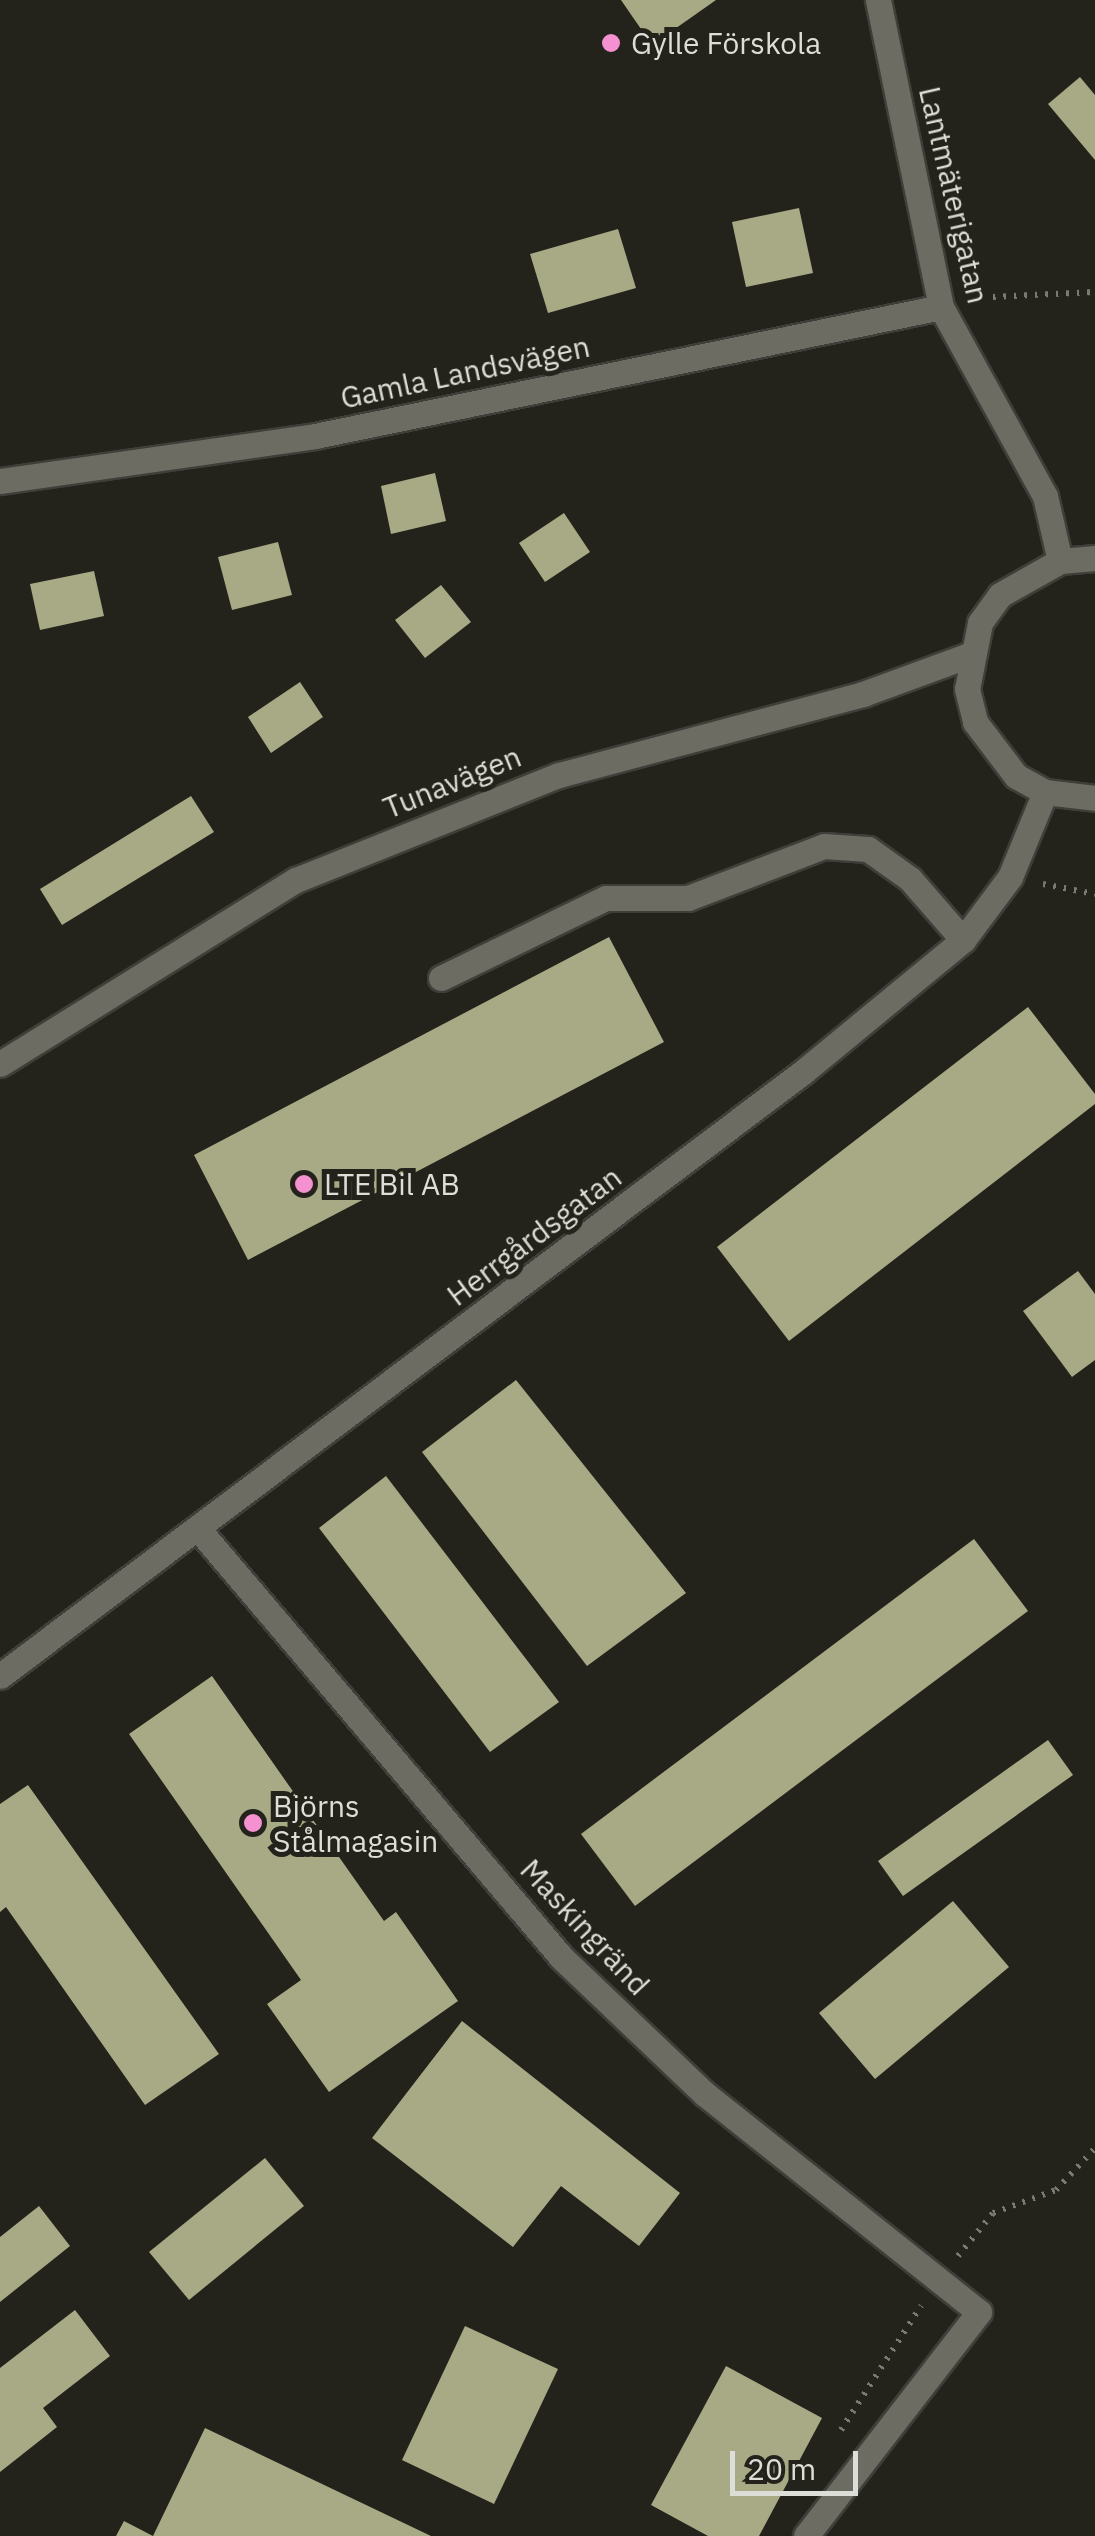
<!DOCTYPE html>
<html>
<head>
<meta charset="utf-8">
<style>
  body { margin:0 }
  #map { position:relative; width:1095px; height:2536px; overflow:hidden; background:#23231b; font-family:"IBM Plex Sans",sans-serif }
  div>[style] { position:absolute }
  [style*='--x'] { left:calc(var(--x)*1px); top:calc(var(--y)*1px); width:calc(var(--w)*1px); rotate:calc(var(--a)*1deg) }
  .building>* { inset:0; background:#a8aa86 }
  .path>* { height:6px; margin-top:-3px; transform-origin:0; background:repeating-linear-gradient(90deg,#7a7a73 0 2.5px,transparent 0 10.5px) }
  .roads { filter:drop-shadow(2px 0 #3e3f39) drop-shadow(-2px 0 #3e3f39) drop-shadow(0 2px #3e3f39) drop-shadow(0 -2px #3e3f39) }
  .minor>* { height:25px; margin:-12.5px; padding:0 12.5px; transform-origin:12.5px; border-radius:12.5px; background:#6c6c63 }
  .dots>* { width:28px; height:28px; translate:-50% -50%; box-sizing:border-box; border:5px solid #23231b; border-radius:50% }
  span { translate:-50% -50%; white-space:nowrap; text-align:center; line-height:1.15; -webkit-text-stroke:10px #23231b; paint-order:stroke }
  .poi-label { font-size:30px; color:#deded9 }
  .left { translate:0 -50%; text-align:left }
  .street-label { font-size:30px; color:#deded9 }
  .scale { position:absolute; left:730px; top:2451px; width:128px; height:45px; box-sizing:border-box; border:5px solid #deded9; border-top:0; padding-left:12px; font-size:30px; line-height:35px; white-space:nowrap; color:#deded9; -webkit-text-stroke:8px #23231b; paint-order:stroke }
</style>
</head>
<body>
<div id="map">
  <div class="building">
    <div style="clip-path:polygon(621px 0,716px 0,652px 45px)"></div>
    <div style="clip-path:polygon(1080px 77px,1095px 95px,1095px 160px,1048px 104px)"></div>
    <div style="clip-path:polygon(799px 208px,813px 273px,746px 287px,732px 222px)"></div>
    <div style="clip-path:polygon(618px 229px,636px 288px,548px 313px,530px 254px)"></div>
    <div style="clip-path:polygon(435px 473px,446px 521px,391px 534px,381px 486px)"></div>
    <div style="clip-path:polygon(564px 513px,590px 552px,545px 582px,519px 543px)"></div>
    <div style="clip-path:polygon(278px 542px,292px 595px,232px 610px,218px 557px)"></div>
    <div style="clip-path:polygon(94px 571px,104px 616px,40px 630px,30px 584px)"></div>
    <div style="clip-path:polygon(441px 585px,471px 622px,425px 658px,395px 620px)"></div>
    <div style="clip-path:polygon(300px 682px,323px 717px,271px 753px,248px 717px)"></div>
    <div style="clip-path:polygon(191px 796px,214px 832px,62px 925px,40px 889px)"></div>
    <div style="clip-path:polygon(609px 937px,664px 1042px,248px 1260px,194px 1155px)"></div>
    <div style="clip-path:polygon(1028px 1007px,1095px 1094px,1095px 1104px,789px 1341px,717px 1247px)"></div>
    <div style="clip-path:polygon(1078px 1271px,1095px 1294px,1095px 1360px,1072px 1377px,1023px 1311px)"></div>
    <div style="clip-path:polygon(516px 1380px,686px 1593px,587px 1666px,422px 1452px)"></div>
    <div style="clip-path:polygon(386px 1476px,559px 1702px,490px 1752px,319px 1528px)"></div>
    <div style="clip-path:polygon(974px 1539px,1028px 1611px,635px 1906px,581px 1834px)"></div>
    <div style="clip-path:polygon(212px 1676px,384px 1921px,396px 1912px,458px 2001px,329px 2092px,267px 2004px,301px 1980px,129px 1734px)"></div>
    <div style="clip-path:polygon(1048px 1740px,1073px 1775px,903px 1896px,878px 1861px)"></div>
    <div style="clip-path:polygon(28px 1785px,219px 2054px,145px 2105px,6px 1907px,0 1912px,0 1804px)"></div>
    <div style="clip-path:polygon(953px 1901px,1009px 1967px,875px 2079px,819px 2013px)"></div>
    <div style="clip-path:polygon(462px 2021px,680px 2193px,639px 2246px,561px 2186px,513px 2247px,372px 2138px)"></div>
    <div style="clip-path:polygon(265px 2158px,304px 2206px,189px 2300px,149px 2252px)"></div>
    <div style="clip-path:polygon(39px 2206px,70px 2246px,0 2302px,0 2237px)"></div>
    <div style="clip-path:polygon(75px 2310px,110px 2356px,43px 2408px,57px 2427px,0 2472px,0 2368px)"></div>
    <div style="clip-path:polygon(465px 2326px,558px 2369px,494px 2504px,402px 2460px)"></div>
    <div style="clip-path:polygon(726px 2366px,822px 2418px,759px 2536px,708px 2536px,651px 2505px)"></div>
    <div style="clip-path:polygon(205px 2428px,431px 2536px,116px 2536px,124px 2521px,153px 2536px)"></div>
  </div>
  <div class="path">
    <div style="--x:972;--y:298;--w:123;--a:-2.8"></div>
    <div style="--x:1043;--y:884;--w:53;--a:10.9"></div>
    <div style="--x:958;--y:2256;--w:55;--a:-50.9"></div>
    <div style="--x:993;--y:2213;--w:67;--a:-20.1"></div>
    <div style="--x:1056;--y:2190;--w:57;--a:-47.1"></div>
    <div style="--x:841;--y:2430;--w:148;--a:-57.2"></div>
  </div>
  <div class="roads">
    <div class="minor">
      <div style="--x:878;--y:0;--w:313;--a:78.4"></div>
      <div style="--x:941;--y:307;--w:216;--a:61.2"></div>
      <div style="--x:1045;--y:496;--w:67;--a:77"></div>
      <div style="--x:0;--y:481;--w:318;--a:-8.1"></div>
      <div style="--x:315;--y:436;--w:639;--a:-11.64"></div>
      <div style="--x:1095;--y:558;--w:35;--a:175"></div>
      <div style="--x:1060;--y:561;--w:69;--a:150.5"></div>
      <div style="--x:1000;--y:595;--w:34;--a:126"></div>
      <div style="--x:980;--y:623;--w:67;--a:101.1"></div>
      <div style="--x:967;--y:689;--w:34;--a:76"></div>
      <div style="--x:975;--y:722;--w:68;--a:52.8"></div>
      <div style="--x:1016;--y:776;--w:33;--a:29"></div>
      <div style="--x:1045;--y:792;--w:50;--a:6.8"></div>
      <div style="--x:441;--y:978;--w:183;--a:-25.9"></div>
      <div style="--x:606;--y:898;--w:82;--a:0"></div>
      <div style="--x:688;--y:898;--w:146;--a:-20.9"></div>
      <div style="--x:824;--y:846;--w:44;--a:3.9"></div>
      <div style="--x:868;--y:849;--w:52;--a:35.5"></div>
      <div style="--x:910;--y:879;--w:81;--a:49"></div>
      <div style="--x:0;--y:1064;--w:349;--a:-31.9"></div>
      <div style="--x:296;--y:880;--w:283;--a:-21.8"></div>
      <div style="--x:559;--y:775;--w:315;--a:-14.9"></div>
      <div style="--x:863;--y:694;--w:113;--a:-20.2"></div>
      <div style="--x:199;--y:1530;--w:561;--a:49.7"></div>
      <div style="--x:562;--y:1958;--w:197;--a:43.6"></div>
      <div style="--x:705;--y:2094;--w:350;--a:38.5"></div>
      <div style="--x:979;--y:2312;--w:283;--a:127.7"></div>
      <div style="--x:0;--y:1676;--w:1005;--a:-36.95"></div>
      <div style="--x:803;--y:1072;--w:207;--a:-39.5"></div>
      <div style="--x:963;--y:940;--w:79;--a:-53.3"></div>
      <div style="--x:1010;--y:877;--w:92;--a:-67.6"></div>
    </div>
  </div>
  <div class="dots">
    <div style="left:611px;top:43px;background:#f590d1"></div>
    <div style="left:304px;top:1184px;background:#f590d1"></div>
    <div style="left:253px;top:1823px;background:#f590d1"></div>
  </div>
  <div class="poi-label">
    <span class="left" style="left:631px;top:43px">Gylle Förskola</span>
    <span class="left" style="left:324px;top:1184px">LTE Bil AB</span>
    <span class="left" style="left:273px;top:1823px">Björns<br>Stålmagasin</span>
  </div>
  <div class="street-label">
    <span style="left:954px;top:195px;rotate:77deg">Lantmäterigatan</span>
    <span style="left:465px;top:372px;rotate:-12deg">Gamla Landsvägen</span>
    <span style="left:452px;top:782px;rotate:-22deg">Tunavägen</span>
    <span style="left:534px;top:1236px;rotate:-37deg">Herrgårdsgatan</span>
    <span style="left:585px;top:1927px;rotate:47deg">Maskingränd</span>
  </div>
  <div class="scale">20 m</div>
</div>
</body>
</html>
